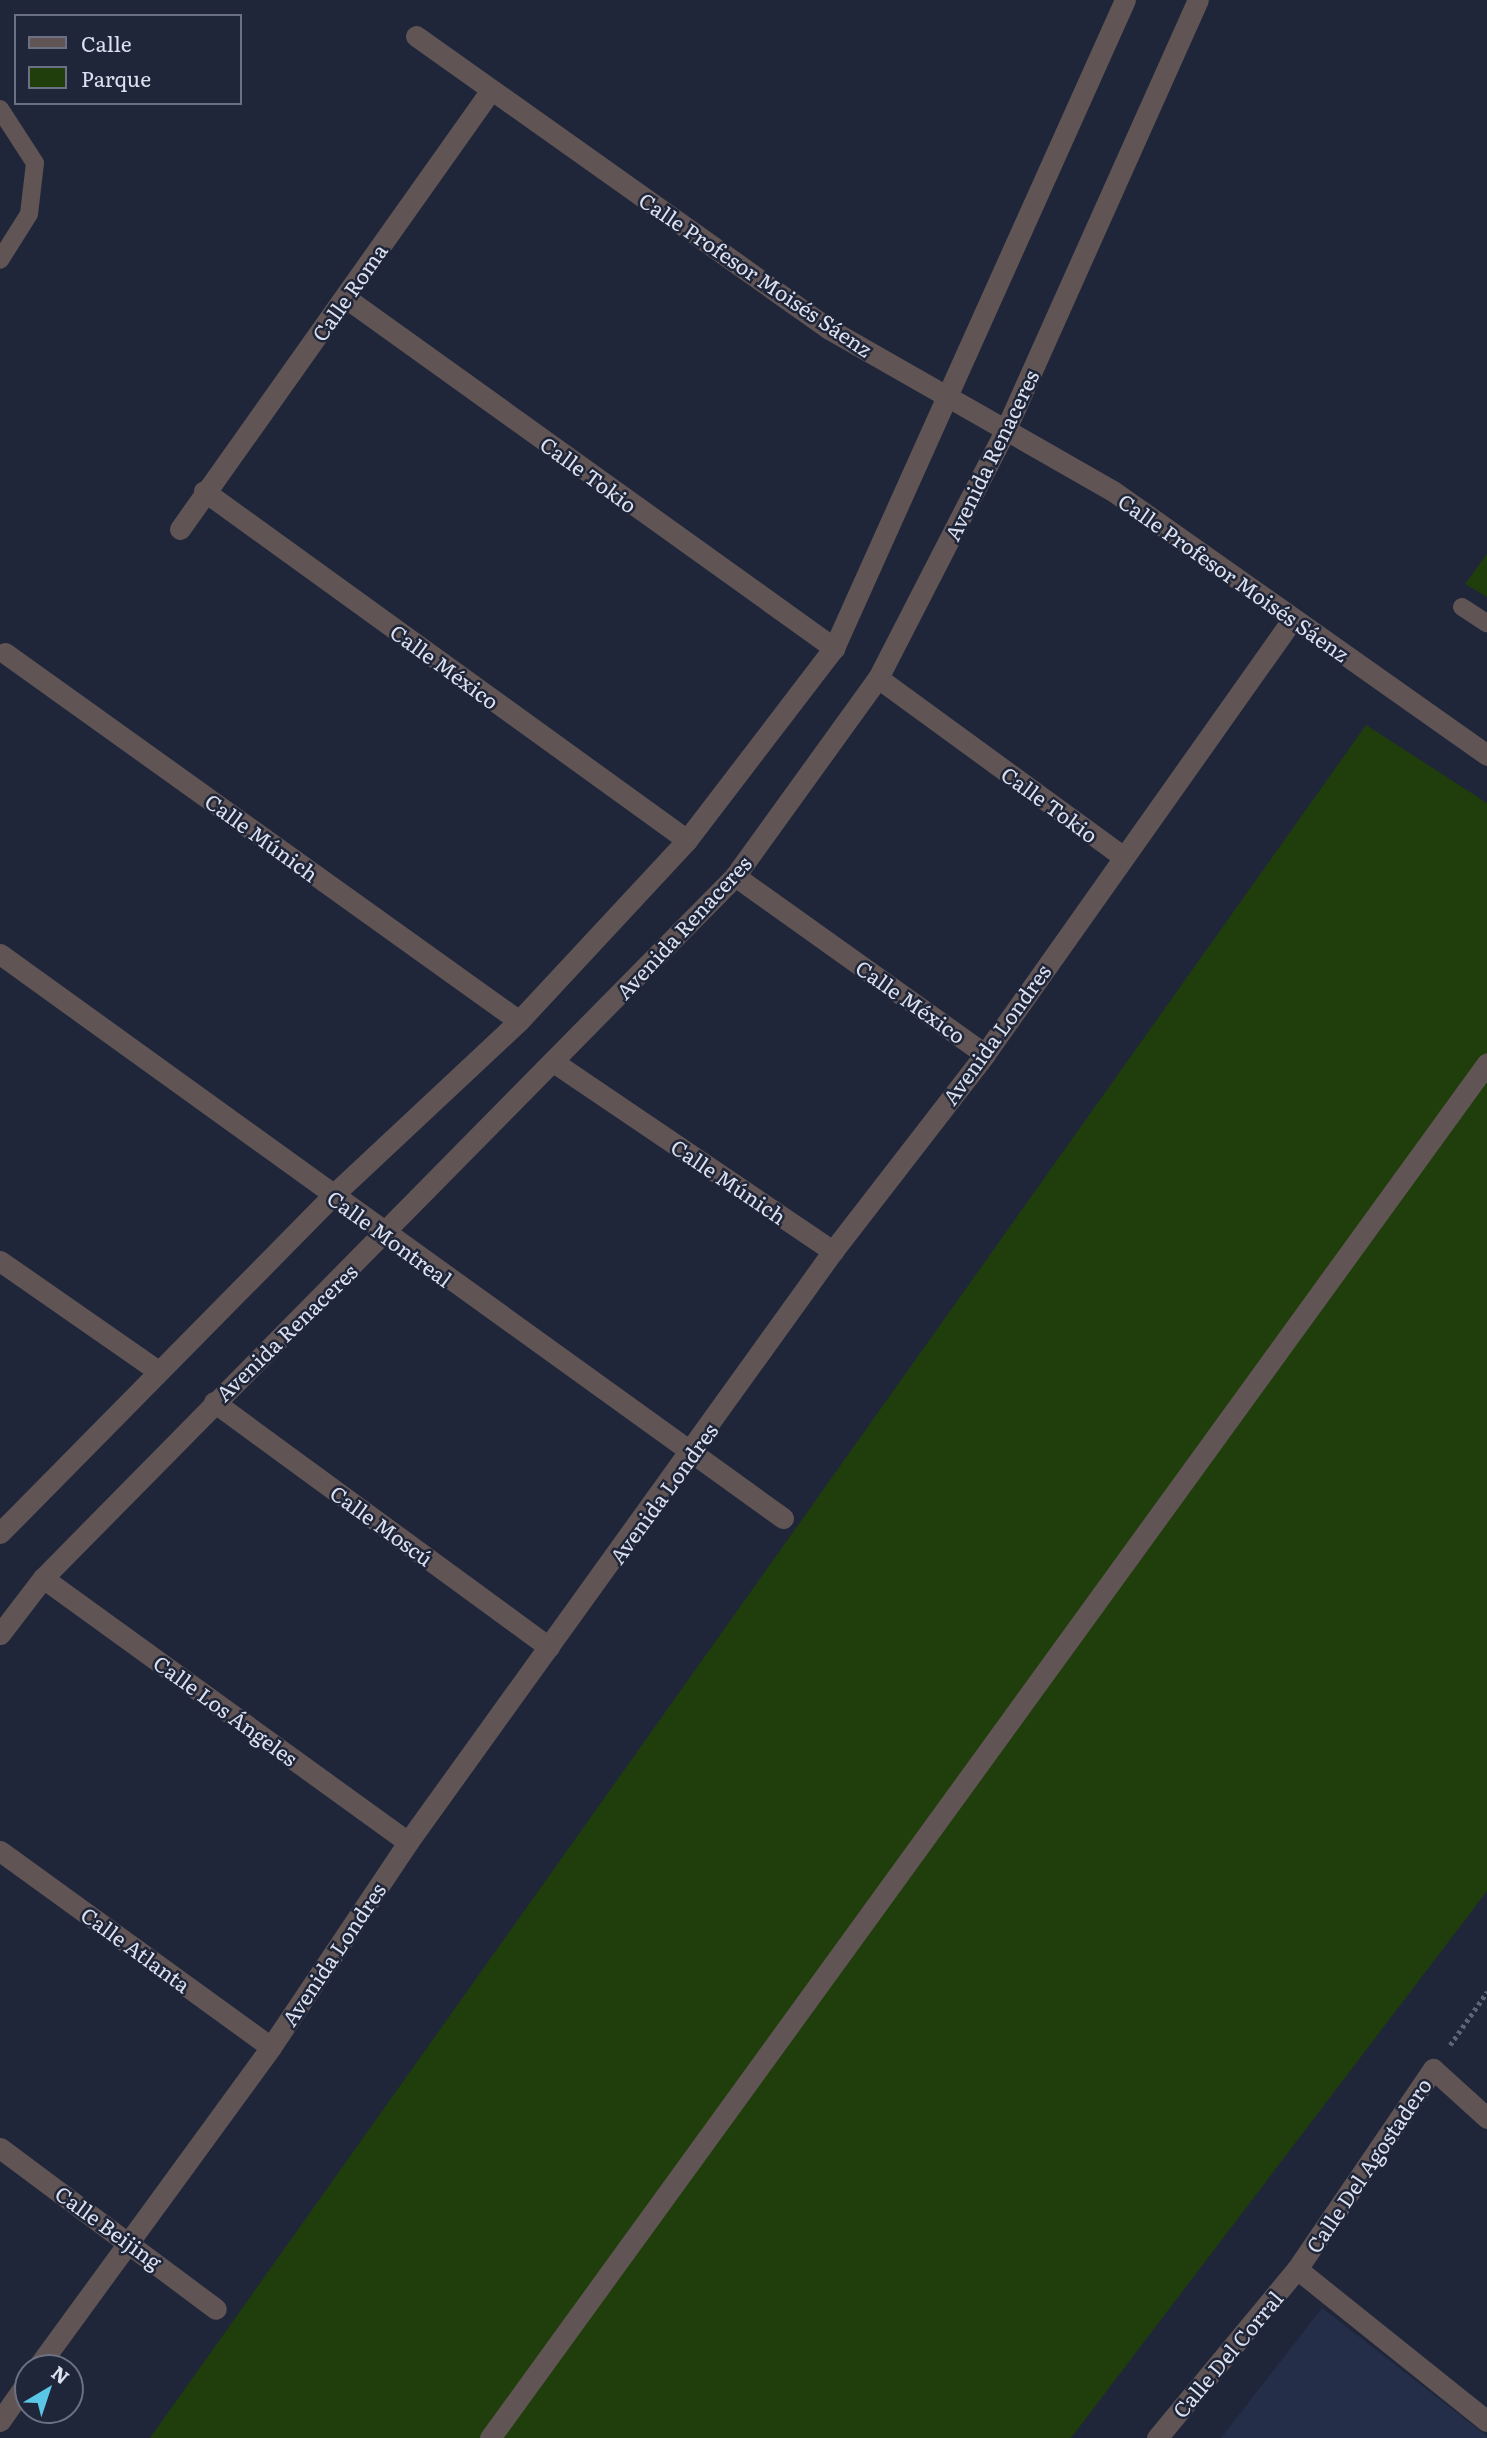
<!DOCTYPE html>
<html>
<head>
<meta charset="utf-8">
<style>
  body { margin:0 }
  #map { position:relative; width:1487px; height:2438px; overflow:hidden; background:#1f263a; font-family:Literata,serif }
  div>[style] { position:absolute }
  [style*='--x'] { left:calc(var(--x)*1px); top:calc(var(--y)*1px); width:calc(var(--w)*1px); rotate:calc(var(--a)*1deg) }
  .built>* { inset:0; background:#242e48 }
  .green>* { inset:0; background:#203d0c }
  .path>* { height:4.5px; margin-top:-2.25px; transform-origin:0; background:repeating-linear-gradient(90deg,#5d6476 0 3.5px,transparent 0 7px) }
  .lane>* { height:18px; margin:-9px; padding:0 9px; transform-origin:9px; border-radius:9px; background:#615454 }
  .street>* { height:21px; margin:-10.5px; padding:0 10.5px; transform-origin:10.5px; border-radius:10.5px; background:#615454 }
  span { translate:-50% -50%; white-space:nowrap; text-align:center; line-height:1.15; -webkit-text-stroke:5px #1f263a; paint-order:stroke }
  .street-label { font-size:21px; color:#dce1ef }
  .legend { position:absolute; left:14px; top:14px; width:228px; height:91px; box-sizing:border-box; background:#1f263a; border:2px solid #6b7182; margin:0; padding:9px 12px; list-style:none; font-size:21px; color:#dce1ef }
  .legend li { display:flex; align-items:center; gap:14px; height:35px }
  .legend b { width:35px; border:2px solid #6b7182 }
  .north { position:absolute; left:14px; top:2354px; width:70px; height:70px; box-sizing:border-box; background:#1f263a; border:2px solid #6b7182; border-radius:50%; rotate:39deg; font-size:19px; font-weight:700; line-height:28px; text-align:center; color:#dce1ef }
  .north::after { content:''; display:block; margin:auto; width:24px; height:32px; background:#5bc7e7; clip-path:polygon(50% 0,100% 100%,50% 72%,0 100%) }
</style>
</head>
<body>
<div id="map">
  <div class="built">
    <div style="clip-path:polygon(1322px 2308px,1487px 2436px,1487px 2438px,1221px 2438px)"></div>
  </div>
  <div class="green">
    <div style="clip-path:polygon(1487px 554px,1487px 597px,1465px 584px)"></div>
    <div style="clip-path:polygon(1366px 725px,1487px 803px,1487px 1891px,1071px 2438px,150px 2438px)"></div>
  </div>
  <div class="path">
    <div style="--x:1450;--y:2045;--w:65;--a:-55.1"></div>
  </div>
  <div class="lane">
    <div style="--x:0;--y:109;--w:64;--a:57.1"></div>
    <div style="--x:35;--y:163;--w:51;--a:96.7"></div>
    <div style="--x:29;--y:214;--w:54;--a:122.2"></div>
    <div style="--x:1462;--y:607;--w:30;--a:33"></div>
  </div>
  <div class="street">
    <div style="--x:416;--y:36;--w:506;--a:35.35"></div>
    <div style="--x:829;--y:329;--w:327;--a:29.7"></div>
    <div style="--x:1113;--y:491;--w:458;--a:35.2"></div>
    <div style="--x:346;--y:298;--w:601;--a:35.65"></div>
    <div style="--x:204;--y:491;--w:596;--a:35.85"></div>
    <div style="--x:180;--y:529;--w:538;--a:-54.69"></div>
    <div style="--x:5;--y:653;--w:632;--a:35.6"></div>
    <div style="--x:878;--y:678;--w:301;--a:36.1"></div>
    <div style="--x:735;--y:876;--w:307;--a:35.5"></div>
    <div style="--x:0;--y:954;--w:965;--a:35.77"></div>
    <div style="--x:555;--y:1063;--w:336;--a:34.1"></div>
    <div style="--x:0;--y:1261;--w:191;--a:34.8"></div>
    <div style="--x:214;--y:1402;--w:415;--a:36.2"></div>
    <div style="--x:0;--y:1533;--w:473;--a:-45.4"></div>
    <div style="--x:332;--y:1196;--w:256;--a:-43.1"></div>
    <div style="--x:519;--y:1021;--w:247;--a:-47.1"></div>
    <div style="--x:687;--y:840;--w:242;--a:-52.6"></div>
    <div style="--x:834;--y:648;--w:710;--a:-65.82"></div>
    <div style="--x:43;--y:1578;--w:450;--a:35.9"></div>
    <div style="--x:0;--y:1634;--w:71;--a:-52.5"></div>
    <div style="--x:43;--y:1578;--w:986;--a:-45.41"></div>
    <div style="--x:735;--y:876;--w:244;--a:-54.2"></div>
    <div style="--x:878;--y:678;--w:278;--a:-62.8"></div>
    <div style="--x:1005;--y:431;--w:472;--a:-65.9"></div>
    <div style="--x:0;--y:1851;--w:334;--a:35.9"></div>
    <div style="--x:0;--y:2148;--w:269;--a:36.7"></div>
    <div style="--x:1297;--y:2269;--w:243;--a:38.7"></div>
    <div style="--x:37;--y:2368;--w:397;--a:-53.9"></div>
    <div style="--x:271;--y:2047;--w:247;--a:-56.2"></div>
    <div style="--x:408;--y:1842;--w:728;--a:-54.28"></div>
    <div style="--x:833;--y:1251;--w:249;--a:-52.3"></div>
    <div style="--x:985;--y:1054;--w:532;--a:-54.73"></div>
    <div style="--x:0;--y:2421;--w:49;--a:-55"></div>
    <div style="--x:490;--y:2438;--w:1698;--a:-54.05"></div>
    <div style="--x:1157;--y:2438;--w:219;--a:-50.4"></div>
    <div style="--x:1297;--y:2269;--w:242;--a:-55.8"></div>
    <div style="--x:1433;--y:2069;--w:73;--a:42.2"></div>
  </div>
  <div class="street-label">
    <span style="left:756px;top:274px;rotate:34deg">Calle Profesor Moisés Sáenz</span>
    <span style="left:349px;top:292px;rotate:-55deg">Calle Roma</span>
    <span style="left:991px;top:455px;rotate:-64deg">Avenida Renaceres</span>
    <span style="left:589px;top:474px;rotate:36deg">Calle Tokio</span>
    <span style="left:1234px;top:577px;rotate:35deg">Calle Profesor Moisés Sáenz</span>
    <span style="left:445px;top:666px;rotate:36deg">Calle México</span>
    <span style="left:1050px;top:804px;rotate:36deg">Calle Tokio</span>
    <span style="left:262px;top:837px;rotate:36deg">Calle Múnich</span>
    <span style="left:683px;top:927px;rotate:-47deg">Avenida Renaceres</span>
    <span style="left:911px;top:1001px;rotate:35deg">Calle México</span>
    <span style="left:996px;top:1034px;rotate:-54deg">Avenida Londres</span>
    <span style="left:729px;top:1181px;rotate:34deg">Calle Múnich</span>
    <span style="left:390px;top:1238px;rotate:36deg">Calle Montreal</span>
    <span style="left:286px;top:1332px;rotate:-44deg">Avenida Renaceres</span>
    <span style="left:663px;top:1493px;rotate:-54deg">Avenida Londres</span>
    <span style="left:382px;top:1525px;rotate:36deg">Calle Moscú</span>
    <span style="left:226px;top:1710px;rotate:36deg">Calle Los Ángeles</span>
    <span style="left:136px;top:1949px;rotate:36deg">Calle Atlanta</span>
    <span style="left:333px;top:1954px;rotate:-56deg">Avenida Londres</span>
    <span style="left:1368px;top:2165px;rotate:-56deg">Calle Del Agostadero</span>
    <span style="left:109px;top:2227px;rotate:36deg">Calle Beijing</span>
    <span style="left:1227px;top:2354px;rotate:-50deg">Calle Del Corral</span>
  </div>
  <ul class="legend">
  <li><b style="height:9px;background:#615454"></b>Calle</li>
  <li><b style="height:19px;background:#203d0c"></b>Parque</li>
  </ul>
  <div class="north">N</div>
</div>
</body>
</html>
